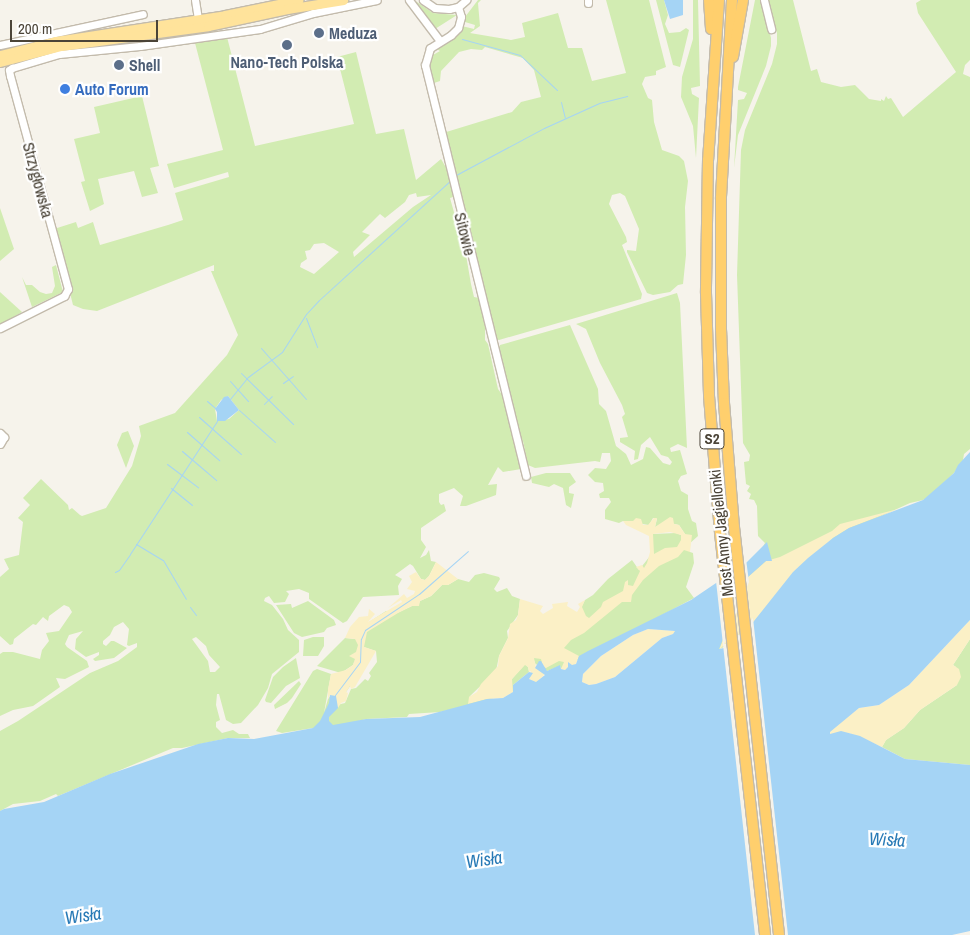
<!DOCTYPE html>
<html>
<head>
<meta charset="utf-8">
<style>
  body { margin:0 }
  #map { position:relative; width:970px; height:935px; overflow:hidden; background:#f6f3eb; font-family:"Archivo Narrow",sans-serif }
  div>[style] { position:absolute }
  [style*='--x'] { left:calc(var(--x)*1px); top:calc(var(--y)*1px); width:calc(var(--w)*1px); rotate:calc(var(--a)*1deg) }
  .green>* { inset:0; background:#d2ecb2 }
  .sand>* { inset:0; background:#fbf0c6 }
  .water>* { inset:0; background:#a5d4f5 }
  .pier>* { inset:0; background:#f6f3eb }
  .stream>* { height:1px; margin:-0.5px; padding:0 0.5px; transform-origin:0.5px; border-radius:0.5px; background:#a5d4f5 }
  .roads { filter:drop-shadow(1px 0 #c3bbac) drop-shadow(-1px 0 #c3bbac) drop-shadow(0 1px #c3bbac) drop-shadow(0 -1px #c3bbac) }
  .minor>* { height:7px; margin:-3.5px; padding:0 3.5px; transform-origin:3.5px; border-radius:3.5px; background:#fff }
  .major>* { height:9px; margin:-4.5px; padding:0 4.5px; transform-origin:4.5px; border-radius:4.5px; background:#ffe39b }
  .highway>* { height:10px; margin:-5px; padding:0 5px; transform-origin:5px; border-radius:5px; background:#ffcf6d }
  .dots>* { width:14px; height:14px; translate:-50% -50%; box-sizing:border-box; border:2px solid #fff; border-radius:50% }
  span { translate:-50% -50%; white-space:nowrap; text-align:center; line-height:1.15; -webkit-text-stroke:4.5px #fff; paint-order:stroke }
  .shield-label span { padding:1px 4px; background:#fff; border:1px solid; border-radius:4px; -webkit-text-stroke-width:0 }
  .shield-label { font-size:15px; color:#4b4438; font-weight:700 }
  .service-label { font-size:16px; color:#4e5e75; font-weight:700 }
  .left { translate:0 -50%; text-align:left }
  .shop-label { font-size:16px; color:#366cbe; font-weight:700 }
  .street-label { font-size:16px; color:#4b4438 }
  .water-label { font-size:18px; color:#287ab6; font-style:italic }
  .scale { position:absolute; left:10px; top:20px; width:148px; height:22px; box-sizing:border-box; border:2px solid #4b4438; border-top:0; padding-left:6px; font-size:15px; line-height:18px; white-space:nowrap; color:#4b4438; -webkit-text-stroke:4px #fff; paint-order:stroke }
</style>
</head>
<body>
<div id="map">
  <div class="green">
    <div style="clip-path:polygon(414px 0,433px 13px,457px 15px,435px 29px)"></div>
    <div style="clip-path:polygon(478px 0,481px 0,478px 3px,480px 26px,470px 33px,511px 40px,525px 37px,522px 23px,558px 13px,568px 48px,582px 48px,592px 81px,626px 73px,606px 0,649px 0,666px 67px,656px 71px,656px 75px,645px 77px,642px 84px,648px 98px,652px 100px,654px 122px,662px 150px,679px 156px,684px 161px,688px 181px,685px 207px,686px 255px,683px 284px,678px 285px,670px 292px,653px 295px,647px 293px,627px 252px,627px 250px,636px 251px,639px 229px,625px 196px,620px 193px,612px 195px,609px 204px,626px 237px,627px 242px,622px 245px,642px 294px,641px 299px,499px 340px,495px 339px,456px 184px,458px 181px,443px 133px,512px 112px,521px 102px,541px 97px,534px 70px,523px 58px,485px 47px,482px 50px,471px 49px,459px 52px,441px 71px,440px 81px,431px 84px,428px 66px,433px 50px,435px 52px,433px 55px,440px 51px,435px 48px,455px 36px,462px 26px,474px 29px,475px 25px,465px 22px,465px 17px)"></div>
    <div style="clip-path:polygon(656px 0,664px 0,668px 15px,665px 24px,669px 33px,680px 32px,686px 28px,689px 30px,680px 67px,673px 65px)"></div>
    <div style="clip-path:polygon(693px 0,698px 0,700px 86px,691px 88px,692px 94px,699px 98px,696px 158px,693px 126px,681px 97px,682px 77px,693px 39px)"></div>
    <div style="clip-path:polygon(755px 0,762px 0,771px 38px,771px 46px,766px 66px,738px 135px,734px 168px,738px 100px,744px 99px,747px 93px,738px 90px,738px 87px)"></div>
    <div style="clip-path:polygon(767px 0,793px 0,811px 71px,817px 69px,821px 82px,841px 87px,855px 85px,869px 99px,881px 101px,881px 99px,884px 101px,886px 96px,888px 99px,891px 98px,903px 117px,956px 72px,918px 13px,916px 3px,921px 0,970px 0,970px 60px,965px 65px,963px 74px,970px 77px,970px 449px,964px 454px,963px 460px,954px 473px,931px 495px,923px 500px,910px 503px,864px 524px,746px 631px,730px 639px,724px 647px,703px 656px,765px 543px,758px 536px,757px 506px,754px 500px,749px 499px,751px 494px,747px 491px,750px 486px,746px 484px,744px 462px,749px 461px,750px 455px,743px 443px,737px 275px,741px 150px,745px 130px,772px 64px,777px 44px,777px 33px,769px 13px)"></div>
    <div style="clip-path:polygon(evenodd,227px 37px,255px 146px,354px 124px,337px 57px,356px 52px,376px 134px,404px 129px,416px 180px,441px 159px,448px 171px,453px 197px,450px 198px,459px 230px,462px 232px,471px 284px,474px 297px,479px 298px,485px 327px,485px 340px,488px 344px,498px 389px,503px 396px,521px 469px,503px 472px,498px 467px,488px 485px,497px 484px,496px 495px,466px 506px,460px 506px,463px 496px,454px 488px,439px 494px,439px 502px,441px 505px,444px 504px,446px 511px,421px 528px,421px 540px,426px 547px,420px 558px,426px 555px,429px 550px,431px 561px,436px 562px,429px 576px,425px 580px,421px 579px,413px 566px,410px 564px,395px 575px,402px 579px,398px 586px,399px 595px,363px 597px,347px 621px,343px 623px,309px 599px,309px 593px,299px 589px,286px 591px,289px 594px,285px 602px,274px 603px,269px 596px,265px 598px,264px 601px,272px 605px,283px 619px,288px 630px,299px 640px,299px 652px,272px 674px,268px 688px,258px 705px,241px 723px,233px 724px,226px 720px,219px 694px,217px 694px,216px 705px,220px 720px,216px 722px,216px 727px,222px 733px,233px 730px,239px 734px,248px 734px,250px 738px,228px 738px,182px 748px,173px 748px,58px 796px,56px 794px,40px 801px,13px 804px,0 811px,0 731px,18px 721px,90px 673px,118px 661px,137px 647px,137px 643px,129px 646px,127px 645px,129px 629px,123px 622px,114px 627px,110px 635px,103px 641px,103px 644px,106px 646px,111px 641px,114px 641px,127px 648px,114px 658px,95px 661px,93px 659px,99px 655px,99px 652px,86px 657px,75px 649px,76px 639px,83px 631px,69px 635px,65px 644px,67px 647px,87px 661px,89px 667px,65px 679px,56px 678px,60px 687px,33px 706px,13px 710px,0 716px,0 654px,3px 652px,13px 652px,40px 659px,42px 650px,49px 641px,46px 633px,59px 631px,72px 612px,69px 607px,64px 605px,49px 616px,48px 621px,43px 617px,36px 625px,33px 624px,14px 639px,13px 644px,10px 645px,0 636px,0 577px,9px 569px,4px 559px,19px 555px,23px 522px,18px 518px,30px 505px,23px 498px,41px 479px,68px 505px,69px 510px,72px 508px,80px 515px,82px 516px,106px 508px,132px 466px,141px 436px,139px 426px,175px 413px,227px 355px,238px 335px,211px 271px,214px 271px,214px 265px,97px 311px,83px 309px,73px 305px,54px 229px,76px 222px,78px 228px,93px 222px,100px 245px,168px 225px,183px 220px,175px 193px,229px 177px,228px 172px,174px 188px,167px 164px,223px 150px,195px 43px,227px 37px,416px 193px,417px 197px,431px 195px,413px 207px,354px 257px,353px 252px,370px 235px,362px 232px,380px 214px,385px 218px,405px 202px,409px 195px,416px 193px,227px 37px,324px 243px,339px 252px,314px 274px,300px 267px,301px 263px,307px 259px,305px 251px,310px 250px,314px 244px,324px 243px,227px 37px,228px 396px,239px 410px,229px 419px,217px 421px,215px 409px,221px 400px,228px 396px,227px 37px,196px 637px,206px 646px,209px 655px,220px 667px,215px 672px,210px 672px,208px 661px,192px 639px,196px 637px)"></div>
    <div style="clip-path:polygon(142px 96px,159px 166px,150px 168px,158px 193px,142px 197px,134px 171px,98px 179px,104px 204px,90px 211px,81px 182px,85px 181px,74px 139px,100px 133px,94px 107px)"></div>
    <div style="clip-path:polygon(0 208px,14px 249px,0 261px)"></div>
    <div style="clip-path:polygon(56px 265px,63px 292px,32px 307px,22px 277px,26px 285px,32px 285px,40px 292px,46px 294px,52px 293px,55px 286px,52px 267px)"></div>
    <div style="clip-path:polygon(0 292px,22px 312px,0 325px)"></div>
    <div style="clip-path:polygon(677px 293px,680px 303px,687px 448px,678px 444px,670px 448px,671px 452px,680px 450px,687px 474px,681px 476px,678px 481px,681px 491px,688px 495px,688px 509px,692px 521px,696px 523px,698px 536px,688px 545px,690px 552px,693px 553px,694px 563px,686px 587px,694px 598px,561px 669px,560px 666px,547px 671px,537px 664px,536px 665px,533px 658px,554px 626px,556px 617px,568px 611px,572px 615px,573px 618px,559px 629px,570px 629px,585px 600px,593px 595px,608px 579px,632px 560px,639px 570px,650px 556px,653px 534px,676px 533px,681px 535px,681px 539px,685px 534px,679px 525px,666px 522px,655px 527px,657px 519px,653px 518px,649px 525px,623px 521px,619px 523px,605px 519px,605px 510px,611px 502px,609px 498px,600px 498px,599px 494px,604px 491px,603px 483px,595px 482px,588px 475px,595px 468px,606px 469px,611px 461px,610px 453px,602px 453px,600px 462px,595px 461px,535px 468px,528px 465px,523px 441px,518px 432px,497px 353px,500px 345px,570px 325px,598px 389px,599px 404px,606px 411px,616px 446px,626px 454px,631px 465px,643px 459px,646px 447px,650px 448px,663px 463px,670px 465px,672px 462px,668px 457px,661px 455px,650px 437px,641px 445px,638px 459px,634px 460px,635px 451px,620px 442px,620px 438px,628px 437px,622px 417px,625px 414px,622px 405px,600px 363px,586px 329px,576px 324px)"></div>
    <div style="clip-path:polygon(128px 431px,134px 446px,126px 468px,117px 445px,122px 433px)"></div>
    <div style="clip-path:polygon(546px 473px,570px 473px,576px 482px,569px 487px,569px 493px,574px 494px,571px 508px,566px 505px,563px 488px,554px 484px,549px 487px,532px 483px,531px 477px)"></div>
    <div style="clip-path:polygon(evenodd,484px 573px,499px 577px,500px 579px,494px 589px,497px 592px,507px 588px,512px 596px,520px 599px,518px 615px,507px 631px,508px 638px,499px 656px,496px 671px,469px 697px,512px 679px,525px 664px,528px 667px,529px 672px,513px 685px,513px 692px,473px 704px,440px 712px,409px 714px,407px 717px,366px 719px,332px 728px,313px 728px,282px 733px,276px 731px,313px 671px,317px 669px,331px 674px,324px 713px,328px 699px,353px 667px,355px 659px,353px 665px,341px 673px,317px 666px,345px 638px,355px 639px,366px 624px,386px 611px,395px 614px,412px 606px,418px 606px,420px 601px,431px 596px,442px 585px,448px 585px,458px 579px,469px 582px,475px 575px,484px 573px,364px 647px,376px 651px,377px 662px,369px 673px,371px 676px,368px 681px,365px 679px,356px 688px,351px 689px,345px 703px,337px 705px,355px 679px,364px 647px)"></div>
    <div style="clip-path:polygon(308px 601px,334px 620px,336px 625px,327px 628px,324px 632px,302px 637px,294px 633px,276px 605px,291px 604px,292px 608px)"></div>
    <div style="clip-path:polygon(313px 637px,324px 637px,324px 646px,318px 656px,303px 656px,304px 640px)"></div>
    <div style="clip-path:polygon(970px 639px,970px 765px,905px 759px,882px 747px,886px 740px,904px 728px,920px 710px,957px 685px,956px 667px,953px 665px)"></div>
    <div style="clip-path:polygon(296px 658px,300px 678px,286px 686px,271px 703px,266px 702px,265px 700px,273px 677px,283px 667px)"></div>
    <div style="clip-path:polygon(299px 681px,301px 684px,292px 698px,287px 703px,275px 709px,274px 705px)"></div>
  </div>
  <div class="sand">
    <div style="clip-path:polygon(898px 509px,849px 528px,833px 538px,746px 631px,730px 639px,719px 650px,748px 577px,766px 561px,780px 557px,832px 531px,840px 524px)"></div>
    <div style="clip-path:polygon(evenodd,670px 517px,673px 518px,674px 524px,679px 525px,685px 534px,692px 535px,690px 552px,684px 550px,678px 557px,659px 566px,643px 580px,632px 595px,631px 602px,622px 602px,584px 633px,571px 640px,564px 648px,579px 656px,576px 664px,565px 670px,561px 669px,564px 662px,559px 661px,546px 668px,543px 667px,541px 659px,534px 658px,536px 668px,545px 674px,536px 683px,529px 679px,531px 671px,529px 672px,528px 667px,525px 665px,512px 679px,513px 692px,503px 698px,487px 699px,468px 704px,469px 697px,477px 692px,481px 684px,498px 666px,499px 656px,508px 638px,510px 624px,516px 620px,518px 615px,520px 599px,543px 606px,540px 611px,543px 614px,553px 608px,552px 604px,568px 602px,567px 606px,577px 612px,580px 607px,578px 604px,585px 600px,582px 607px,586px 616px,589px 618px,601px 607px,603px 602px,623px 591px,625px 582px,628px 580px,628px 585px,633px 586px,640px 571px,636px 567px,642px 565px,644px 568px,647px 563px,650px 552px,649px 536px,626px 525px,623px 521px,633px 521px,636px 518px,641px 519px,643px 525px,648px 525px,654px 518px,657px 518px,655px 527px,670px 517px,670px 532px,681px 535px,681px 540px,677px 547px,665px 548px,654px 554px,653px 534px,670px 532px)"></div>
    <div style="clip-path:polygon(436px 562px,458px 579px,448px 585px,442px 585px,431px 596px,420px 601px,419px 606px,412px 606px,398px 613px,367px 632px,364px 647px,376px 651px,355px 687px,351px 689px,350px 686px,346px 692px,348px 693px,346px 701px,341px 703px,338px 708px,330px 695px,328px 699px,328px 689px,331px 674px,346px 670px,353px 665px,355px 659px,349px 656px,356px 652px,358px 645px,355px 639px,345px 638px,350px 627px,359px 617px,368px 616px,369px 609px,375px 614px,368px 622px,402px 602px,401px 600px,388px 608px,404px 594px,407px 598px,414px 594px,415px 591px,407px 589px,412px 582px,409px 576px,416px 572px,421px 579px,425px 580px,429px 576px)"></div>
    <div style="clip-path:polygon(970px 620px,970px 639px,953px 665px,959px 669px,961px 677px,957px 685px,920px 710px,904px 728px,886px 740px,882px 747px,849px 733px,830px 734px,829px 731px,859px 708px,879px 705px,909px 685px)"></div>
    <div style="clip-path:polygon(648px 629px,676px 631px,673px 634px,662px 638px,615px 677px,596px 684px,589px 685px,582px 682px,583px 674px,601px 656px,633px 635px)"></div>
  </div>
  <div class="water">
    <div style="clip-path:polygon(664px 0,683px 0,683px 15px,670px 19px)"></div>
    <div style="clip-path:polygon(228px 396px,239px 410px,225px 421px,217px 421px,217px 412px,215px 409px,224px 397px)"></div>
    <div style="clip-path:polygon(evenodd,970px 452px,970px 620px,909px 685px,879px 705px,859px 708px,830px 732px,830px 734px,841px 731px,860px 736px,905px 759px,970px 765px,970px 931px,952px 935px,0 935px,0 811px,4px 809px,44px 802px,110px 774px,198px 744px,228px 738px,254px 739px,313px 728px,320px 721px,329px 703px,330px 695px,336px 696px,338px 708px,329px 717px,329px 721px,333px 725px,366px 719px,420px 717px,487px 699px,503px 698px,513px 692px,513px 685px,529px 672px,533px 673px,529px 679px,536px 682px,545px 675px,535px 668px,539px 661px,541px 661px,547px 671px,560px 665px,561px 669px,565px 670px,568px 667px,568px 662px,572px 665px,576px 664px,579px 656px,588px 651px,691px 600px,747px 562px,767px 542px,772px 561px,766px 561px,748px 577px,719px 649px,755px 642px,755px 636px,746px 631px,793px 572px,808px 558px,833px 538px,849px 528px,923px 500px,954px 473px,958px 465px,970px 452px,648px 629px,675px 631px,673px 634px,662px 638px,615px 677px,596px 684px,589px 685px,582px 682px,583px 674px,601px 656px,633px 635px,648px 629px)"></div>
  </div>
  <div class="pier">
    <div style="clip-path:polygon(746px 559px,749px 582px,724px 644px,753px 640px,745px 633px,744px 629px,753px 618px,788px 935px,755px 935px,716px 581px)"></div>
  </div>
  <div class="stream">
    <div style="--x:462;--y:39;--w:60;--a:15.4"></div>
    <div style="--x:520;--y:55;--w:51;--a:43.4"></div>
    <div style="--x:561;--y:102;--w:16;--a:76"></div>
    <div style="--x:456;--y:175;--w:100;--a:-28.1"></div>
    <div style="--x:544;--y:128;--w:60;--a:-24.4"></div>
    <div style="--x:599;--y:103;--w:29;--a:-14"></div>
    <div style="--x:306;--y:318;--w:31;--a:69"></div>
    <div style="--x:261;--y:348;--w:68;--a:48.6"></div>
    <div style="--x:241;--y:373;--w:73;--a:44.4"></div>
    <div style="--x:230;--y:381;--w:27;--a:48"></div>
    <div style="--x:283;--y:383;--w:12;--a:-35"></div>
    <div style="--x:230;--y:399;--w:28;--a:-51"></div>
    <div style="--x:248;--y:377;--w:42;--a:-36.3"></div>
    <div style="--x:282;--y:352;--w:45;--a:-57.7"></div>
    <div style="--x:306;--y:314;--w:18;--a:-47"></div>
    <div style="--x:318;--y:301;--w:178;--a:-42.3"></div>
    <div style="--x:207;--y:401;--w:11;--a:41"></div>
    <div style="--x:264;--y:404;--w:11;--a:-45"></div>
    <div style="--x:239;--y:410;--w:48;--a:41.6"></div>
    <div style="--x:199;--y:417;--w:56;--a:41.4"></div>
    <div style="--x:187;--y:432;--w:43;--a:41.2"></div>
    <div style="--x:182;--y:451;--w:45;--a:40.5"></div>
    <div style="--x:167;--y:464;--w:39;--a:37"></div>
    <div style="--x:171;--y:488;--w:27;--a:39"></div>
    <div style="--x:136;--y:544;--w:31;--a:31"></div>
    <div style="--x:163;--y:560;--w:45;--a:59.5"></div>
    <div style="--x:115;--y:572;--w:4;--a:-27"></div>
    <div style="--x:119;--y:570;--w:19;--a:-55"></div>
    <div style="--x:130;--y:554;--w:159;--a:-56.8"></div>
    <div style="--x:190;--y:607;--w:10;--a:53"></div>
    <div style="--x:335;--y:695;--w:41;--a:-52.9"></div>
    <div style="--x:360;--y:662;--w:23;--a:-88"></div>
    <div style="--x:361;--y:639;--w:10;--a:-66"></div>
    <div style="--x:365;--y:630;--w:65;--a:-33.7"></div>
    <div style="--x:419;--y:594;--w:65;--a:-41.3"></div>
  </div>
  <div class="roads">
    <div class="minor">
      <div style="--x:195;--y:0;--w:24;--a:81"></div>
      <div style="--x:409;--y:0;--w:51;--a:52.9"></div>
      <div style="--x:423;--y:0;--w:14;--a:34"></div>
      <div style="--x:435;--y:8;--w:14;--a:4"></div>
      <div style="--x:449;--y:9;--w:9;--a:-13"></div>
      <div style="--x:458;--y:7;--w:11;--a:-41"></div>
      <div style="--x:588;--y:0;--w:3;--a:90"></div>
      <div style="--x:764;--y:0;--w:30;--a:76"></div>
      <div style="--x:458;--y:7;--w:10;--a:73"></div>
      <div style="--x:461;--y:17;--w:11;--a:105"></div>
      <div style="--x:458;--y:28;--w:10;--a:135"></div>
      <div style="--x:451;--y:35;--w:25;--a:148"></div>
      <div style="--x:430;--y:48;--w:18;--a:106"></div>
      <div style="--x:425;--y:65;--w:423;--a:76.2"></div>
      <div style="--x:0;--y:45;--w:146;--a:-12.2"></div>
      <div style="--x:0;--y:328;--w:72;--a:-26.6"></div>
      <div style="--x:64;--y:296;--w:8;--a:-60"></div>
      <div style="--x:68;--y:289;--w:221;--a:-105.2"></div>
      <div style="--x:10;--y:76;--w:6;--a:-99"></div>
      <div style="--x:9;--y:70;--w:4;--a:-34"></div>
      <div style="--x:12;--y:68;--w:49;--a:-16.6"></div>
      <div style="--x:59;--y:54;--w:81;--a:-5.6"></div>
      <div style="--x:140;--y:46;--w:121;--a:-8.1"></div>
      <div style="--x:260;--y:29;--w:55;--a:-16.8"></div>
      <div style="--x:313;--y:13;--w:65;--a:-11.5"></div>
      <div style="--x:0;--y:433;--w:6;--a:45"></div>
      <div style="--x:4;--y:437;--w:8;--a:120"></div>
    </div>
    <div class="major">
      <div style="--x:0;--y:55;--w:58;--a:-14"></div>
      <div style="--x:56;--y:41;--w:171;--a:-8.7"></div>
      <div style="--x:225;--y:15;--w:75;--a:-11.6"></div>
      <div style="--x:0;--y:62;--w:63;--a:-14.7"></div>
      <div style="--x:61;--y:46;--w:148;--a:-7.7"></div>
      <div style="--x:208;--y:26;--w:81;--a:-12.1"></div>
      <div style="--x:287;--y:9;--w:57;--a:-9.1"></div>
    </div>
    <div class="highway">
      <div style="--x:709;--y:0;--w:29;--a:86"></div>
      <div style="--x:719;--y:0;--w:160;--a:93.9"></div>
      <div style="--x:708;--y:160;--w:133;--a:90.9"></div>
      <div style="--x:706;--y:293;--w:103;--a:88.3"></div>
      <div style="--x:709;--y:396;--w:137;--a:85.4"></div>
      <div style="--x:720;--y:533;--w:405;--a:83.6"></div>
      <div style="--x:732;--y:0;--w:199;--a:93.2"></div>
      <div style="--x:721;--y:199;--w:130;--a:90"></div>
      <div style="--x:721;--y:329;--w:74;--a:87.7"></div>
      <div style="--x:724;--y:403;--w:124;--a:85.4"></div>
      <div style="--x:734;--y:527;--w:410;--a:83.7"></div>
      <div style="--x:733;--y:57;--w:58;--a:-80"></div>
    </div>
  </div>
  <div class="dots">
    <div style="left:319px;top:33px;background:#5c6f8a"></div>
    <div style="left:287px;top:45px;background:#5c6f8a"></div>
    <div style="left:119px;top:65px;background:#5c6f8a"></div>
    <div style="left:65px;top:89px;background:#3f7fe0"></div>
  </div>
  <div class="shield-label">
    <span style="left:712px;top:439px">S2</span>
  </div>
  <div class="service-label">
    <span class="left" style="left:329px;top:33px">Meduza</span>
    <span style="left:287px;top:62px">Nano-Tech Polska</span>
    <span class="left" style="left:129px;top:65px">Shell</span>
  </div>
  <div class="shop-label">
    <span class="left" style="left:75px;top:89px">Auto Forum</span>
  </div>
  <div class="street-label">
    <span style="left:38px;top:180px;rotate:75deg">Strzygłowska</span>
    <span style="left:465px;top:234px;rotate:76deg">Sitowie</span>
    <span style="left:721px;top:533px;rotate:-96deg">Most Anny Jagiellonki</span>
  </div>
  <div class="water-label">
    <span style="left:887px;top:840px;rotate:3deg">Wisła</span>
    <span style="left:484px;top:860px;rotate:-8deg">Wisła</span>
    <span style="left:83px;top:916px;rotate:-8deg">Wisła</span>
  </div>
  <div class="scale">200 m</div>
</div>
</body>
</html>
